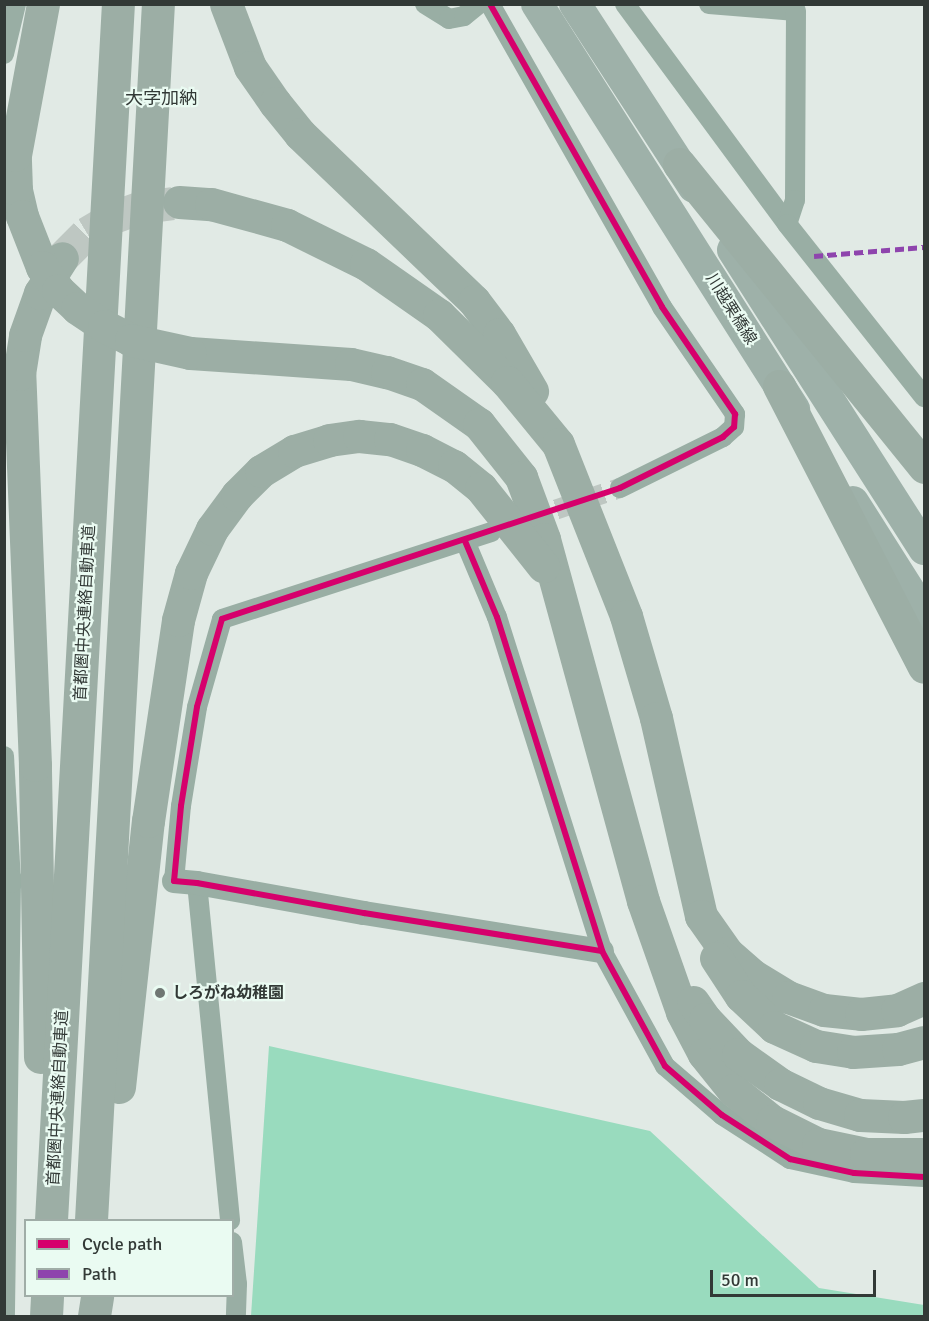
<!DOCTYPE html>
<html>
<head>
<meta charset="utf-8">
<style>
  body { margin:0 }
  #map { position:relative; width:929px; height:1321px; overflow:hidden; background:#e1eae5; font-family:Signika,"Noto Sans JP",sans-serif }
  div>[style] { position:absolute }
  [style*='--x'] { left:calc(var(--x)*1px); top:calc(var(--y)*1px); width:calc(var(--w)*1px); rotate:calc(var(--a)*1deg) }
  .forest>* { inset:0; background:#99dbbe }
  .minor-tunnel>* { height:20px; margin-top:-10px; transform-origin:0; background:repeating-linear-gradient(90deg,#bec7c2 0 20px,transparent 0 30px) }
  .motorway-tunnel>* { height:33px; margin-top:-16.5px; transform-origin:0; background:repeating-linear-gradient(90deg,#bec7c2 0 33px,transparent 0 49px) }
  .minor>* { height:20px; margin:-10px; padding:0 10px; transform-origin:10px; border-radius:10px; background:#99aea4 }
  .tertiary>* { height:24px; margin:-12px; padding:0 12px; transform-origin:12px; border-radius:12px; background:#99aea4 }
  .primary>* { height:32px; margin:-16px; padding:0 16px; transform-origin:16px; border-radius:16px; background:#9eb1a9 }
  .motorway>* { height:33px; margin:-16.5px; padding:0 16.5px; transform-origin:16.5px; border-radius:16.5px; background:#9caea5 }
  .motorway-bridge>* { height:33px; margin:-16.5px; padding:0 16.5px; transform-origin:16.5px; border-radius:16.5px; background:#9caea5 }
  .quiet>* { height:4.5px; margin-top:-2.25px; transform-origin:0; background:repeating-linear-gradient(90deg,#8e44ad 0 9px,transparent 0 13.5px) }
  .cycleway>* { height:6px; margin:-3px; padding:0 3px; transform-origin:3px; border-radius:3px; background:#d6006c }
  .dots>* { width:16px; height:16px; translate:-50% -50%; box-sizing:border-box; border:3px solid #eafbf2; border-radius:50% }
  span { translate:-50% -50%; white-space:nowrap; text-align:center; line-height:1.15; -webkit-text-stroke:4.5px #eafbf2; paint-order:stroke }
  .street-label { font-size:16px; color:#323936 }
  .poi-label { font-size:16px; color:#323936; font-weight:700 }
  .left { translate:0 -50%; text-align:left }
  .neighbourhood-label { font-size:18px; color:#323936 }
  .frame { position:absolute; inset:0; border:6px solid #323936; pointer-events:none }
  .legend { position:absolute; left:24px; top:1219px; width:210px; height:78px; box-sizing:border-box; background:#eafbf2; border:2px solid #a0ada7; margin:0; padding:8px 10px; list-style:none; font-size:18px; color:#323936 }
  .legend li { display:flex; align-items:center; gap:12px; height:30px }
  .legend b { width:30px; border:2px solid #a0ada7 }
  .scale { position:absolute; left:710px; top:1270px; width:166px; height:27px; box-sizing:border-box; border:3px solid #323936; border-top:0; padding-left:8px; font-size:18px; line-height:21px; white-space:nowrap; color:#323936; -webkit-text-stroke:4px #eafbf2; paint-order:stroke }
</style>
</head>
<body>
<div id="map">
  <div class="forest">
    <div style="clip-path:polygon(269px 1046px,650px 1131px,819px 1288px,924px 1305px,924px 1316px,251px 1316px)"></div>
  </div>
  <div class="minor-tunnel">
    <div style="--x:528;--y:519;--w:97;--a:-18.6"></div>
  </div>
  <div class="motorway-tunnel">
    <div style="--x:62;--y:258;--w:35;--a:-45"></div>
    <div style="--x:87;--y:233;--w:31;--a:-31"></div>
    <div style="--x:114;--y:217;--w:30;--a:-20"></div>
    <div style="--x:142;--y:207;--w:31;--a:-7"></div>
  </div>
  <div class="minor">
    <div style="--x:425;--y:4;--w:28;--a:32"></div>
    <div style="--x:449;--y:19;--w:15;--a:-11"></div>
    <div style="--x:464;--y:16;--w:19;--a:-39"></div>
    <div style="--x:490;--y:4;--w:348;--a:60.4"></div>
    <div style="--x:662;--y:307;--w:130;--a:55.7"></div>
    <div style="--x:735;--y:414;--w:13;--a:94"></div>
    <div style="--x:734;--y:427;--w:15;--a:138"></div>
    <div style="--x:723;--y:437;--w:115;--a:153.7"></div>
    <div style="--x:625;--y:4;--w:273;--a:53.6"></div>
    <div style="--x:709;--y:4;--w:87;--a:4.6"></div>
    <div style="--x:796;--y:11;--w:189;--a:90.3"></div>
    <div style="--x:795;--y:200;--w:25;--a:108"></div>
    <div style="--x:787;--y:224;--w:221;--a:51.6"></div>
    <div style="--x:4;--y:54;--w:51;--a:-76.5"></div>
    <div style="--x:465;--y:541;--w:82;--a:67.2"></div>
    <div style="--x:497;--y:617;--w:350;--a:72.5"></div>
    <div style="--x:602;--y:951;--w:131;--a:61.3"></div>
    <div style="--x:665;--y:1066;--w:75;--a:40.7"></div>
    <div style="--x:722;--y:1115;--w:81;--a:32.9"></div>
    <div style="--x:790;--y:1159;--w:66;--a:12.3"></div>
    <div style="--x:854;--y:1173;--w:70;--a:3.3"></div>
    <div style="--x:4;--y:756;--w:125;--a:86.8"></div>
    <div style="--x:11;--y:881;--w:435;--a:90.8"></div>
    <div style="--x:174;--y:881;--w:75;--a:-84.7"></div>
    <div style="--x:181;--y:806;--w:100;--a:-80.8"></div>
    <div style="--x:197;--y:707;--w:91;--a:-74.1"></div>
    <div style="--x:222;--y:619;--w:283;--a:-17.9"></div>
    <div style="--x:197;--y:883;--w:339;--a:84.4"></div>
    <div style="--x:232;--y:1242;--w:42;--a:83.2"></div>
    <div style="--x:237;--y:1284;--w:32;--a:92"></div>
  </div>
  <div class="tertiary">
    <div style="--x:4;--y:880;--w:7;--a:8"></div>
    <div style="--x:174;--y:881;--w:23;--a:5"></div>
    <div style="--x:197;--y:883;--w:170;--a:10.2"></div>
    <div style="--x:364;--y:913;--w:241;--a:9.1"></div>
  </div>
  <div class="primary">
    <div style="--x:537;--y:4;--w:480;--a:57.6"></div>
    <div style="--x:575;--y:4;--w:218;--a:57"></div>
    <div style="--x:733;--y:250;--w:355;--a:57.4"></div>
    <div style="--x:853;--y:502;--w:133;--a:57.6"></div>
  </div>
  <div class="motorway">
    <div style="--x:226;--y:4;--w:67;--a:69.1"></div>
    <div style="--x:250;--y:67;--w:44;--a:55.2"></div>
    <div style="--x:275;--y:103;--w:40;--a:51"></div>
    <div style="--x:300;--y:134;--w:241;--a:43.8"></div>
    <div style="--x:474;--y:301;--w:41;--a:52.9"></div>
    <div style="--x:499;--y:334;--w:66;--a:59.9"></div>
    <div style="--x:679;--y:164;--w:390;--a:51"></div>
    <div style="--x:179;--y:202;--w:32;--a:4"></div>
    <div style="--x:211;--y:204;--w:79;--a:15.4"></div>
    <div style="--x:287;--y:225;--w:88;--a:26.3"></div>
    <div style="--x:366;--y:264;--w:89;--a:34.9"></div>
    <div style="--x:439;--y:315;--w:95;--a:44.6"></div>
    <div style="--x:507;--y:382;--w:80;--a:50.6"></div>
    <div style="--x:558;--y:444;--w:185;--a:68.4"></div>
    <div style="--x:626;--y:616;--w:106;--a:73.6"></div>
    <div style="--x:656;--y:718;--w:203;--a:77.2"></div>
    <div style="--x:701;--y:916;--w:45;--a:54.9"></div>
    <div style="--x:727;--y:953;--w:33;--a:41"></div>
    <div style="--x:752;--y:975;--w:42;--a:31.4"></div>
    <div style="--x:788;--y:997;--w:38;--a:20"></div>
    <div style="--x:824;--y:1010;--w:37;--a:6"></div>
    <div style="--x:861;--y:1014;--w:36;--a:-6"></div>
    <div style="--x:897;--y:1010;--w:30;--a:-24"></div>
    <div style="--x:22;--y:216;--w:27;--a:-103"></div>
    <div style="--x:16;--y:190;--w:35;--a:-92"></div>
    <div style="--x:15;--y:155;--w:154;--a:-79.5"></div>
    <div style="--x:190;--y:353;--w:161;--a:3.9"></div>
    <div style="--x:351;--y:364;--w:37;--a:13"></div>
    <div style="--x:387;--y:372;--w:37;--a:19"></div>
    <div style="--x:422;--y:384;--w:70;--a:35.1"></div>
    <div style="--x:479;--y:424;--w:68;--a:51.6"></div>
    <div style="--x:521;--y:477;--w:66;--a:69.6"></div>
    <div style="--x:544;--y:539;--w:375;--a:74.7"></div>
    <div style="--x:643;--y:901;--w:118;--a:70.6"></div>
    <div style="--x:682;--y:1012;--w:47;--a:62.4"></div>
    <div style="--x:704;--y:1054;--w:46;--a:51.1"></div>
    <div style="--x:733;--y:1090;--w:50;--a:38.5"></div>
    <div style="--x:772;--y:1121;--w:51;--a:26.6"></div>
    <div style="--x:818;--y:1144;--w:49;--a:11.8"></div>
    <div style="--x:866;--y:1154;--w:58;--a:0"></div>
    <div style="--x:779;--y:386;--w:316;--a:62.7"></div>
    <div style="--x:716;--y:958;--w:45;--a:56.7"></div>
    <div style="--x:741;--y:996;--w:45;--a:43.2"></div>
    <div style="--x:774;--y:1027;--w:46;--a:24.3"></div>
    <div style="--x:816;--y:1046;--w:37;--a:9"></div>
    <div style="--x:853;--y:1052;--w:45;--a:-3.8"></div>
    <div style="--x:898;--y:1049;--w:27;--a:-15"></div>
    <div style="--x:693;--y:1002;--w:21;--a:55"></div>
    <div style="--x:705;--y:1019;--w:48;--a:46.7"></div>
    <div style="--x:738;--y:1054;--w:52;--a:35.5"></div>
    <div style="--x:780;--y:1084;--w:43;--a:26"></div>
    <div style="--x:819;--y:1103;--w:43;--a:16.3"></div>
    <div style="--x:860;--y:1115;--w:44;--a:2.6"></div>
    <div style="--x:904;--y:1117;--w:20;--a:-6"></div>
    <div style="--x:40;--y:1057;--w:292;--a:-91"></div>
    <div style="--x:35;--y:765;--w:391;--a:-92.3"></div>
    <div style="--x:19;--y:374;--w:39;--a:-81"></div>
    <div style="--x:25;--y:335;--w:45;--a:-70.3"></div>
    <div style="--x:40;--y:293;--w:41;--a:-57.8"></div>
    <div style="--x:119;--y:1087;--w:268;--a:-83.8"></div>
    <div style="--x:148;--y:821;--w:203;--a:-81.5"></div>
    <div style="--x:178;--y:620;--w:49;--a:-74.5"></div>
    <div style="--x:191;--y:573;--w:49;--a:-64.5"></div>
    <div style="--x:212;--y:529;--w:42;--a:-53.7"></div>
    <div style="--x:237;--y:495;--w:34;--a:-45"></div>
    <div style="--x:261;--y:471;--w:39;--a:-31"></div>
    <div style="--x:294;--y:451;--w:37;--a:-17"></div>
    <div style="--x:329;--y:440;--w:30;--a:-8"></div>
    <div style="--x:359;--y:436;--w:31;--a:6"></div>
    <div style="--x:390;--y:439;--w:34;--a:19"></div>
    <div style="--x:422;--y:450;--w:36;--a:27"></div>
    <div style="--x:454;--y:466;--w:35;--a:39"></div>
    <div style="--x:481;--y:488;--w:100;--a:51.5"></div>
    <div style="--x:51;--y:1220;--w:1218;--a:-86.85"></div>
    <div style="--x:91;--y:1220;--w:1218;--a:-86.85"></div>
    <div style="--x:46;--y:1316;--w:20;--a:-87"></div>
    <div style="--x:94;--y:1316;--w:20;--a:-81"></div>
  </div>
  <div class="motorway-bridge">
    <div style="--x:22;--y:216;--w:55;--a:68.6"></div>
    <div style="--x:42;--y:267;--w:28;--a:55"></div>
    <div style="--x:58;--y:290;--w:26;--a:43"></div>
    <div style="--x:77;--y:308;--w:32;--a:34"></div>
    <div style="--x:104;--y:326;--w:30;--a:27"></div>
    <div style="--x:131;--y:340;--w:60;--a:12.4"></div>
  </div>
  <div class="quiet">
    <div style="--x:814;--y:256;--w:110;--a:-4.7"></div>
  </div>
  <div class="cycleway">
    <div style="--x:490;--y:4;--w:348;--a:60.4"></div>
    <div style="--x:662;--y:307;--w:130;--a:55.7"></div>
    <div style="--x:735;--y:414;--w:13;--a:94"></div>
    <div style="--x:734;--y:427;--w:15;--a:138"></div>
    <div style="--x:723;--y:437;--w:115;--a:153.7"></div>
    <div style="--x:620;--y:488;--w:419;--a:161.8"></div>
    <div style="--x:222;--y:619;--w:91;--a:105.9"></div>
    <div style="--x:197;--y:707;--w:100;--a:99.2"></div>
    <div style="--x:181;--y:806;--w:75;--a:95.3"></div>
    <div style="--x:174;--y:881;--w:23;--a:5"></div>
    <div style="--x:197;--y:883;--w:170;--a:10.2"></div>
    <div style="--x:364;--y:913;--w:241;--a:9.1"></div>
    <div style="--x:465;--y:541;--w:82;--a:67.2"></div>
    <div style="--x:497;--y:617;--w:350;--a:72.5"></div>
    <div style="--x:602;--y:951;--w:131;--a:61.3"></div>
    <div style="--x:665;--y:1066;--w:75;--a:40.7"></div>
    <div style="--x:722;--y:1115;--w:81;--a:32.9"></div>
    <div style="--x:790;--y:1159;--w:66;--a:12.3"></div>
    <div style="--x:854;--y:1173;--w:70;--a:3.3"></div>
  </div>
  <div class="dots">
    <div style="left:160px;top:993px;background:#6f7773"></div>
  </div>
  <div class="street-label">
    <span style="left:731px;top:309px;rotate:58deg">川越栗橋線</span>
    <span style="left:85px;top:613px;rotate:-87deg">首都圏中央連絡自動車道</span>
    <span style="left:58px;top:1098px;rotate:-87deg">首都圏中央連絡自動車道</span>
  </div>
  <div class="poi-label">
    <span class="left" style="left:172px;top:993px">しろがね幼稚園</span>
  </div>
  <div class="neighbourhood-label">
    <span style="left:161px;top:98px">大字加納</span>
  </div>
  <div class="frame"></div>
  <ul class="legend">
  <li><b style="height:8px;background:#d6006c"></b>Cycle path</li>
  <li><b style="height:8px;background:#8e44ad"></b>Path</li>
  </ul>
  <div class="scale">50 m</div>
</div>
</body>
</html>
